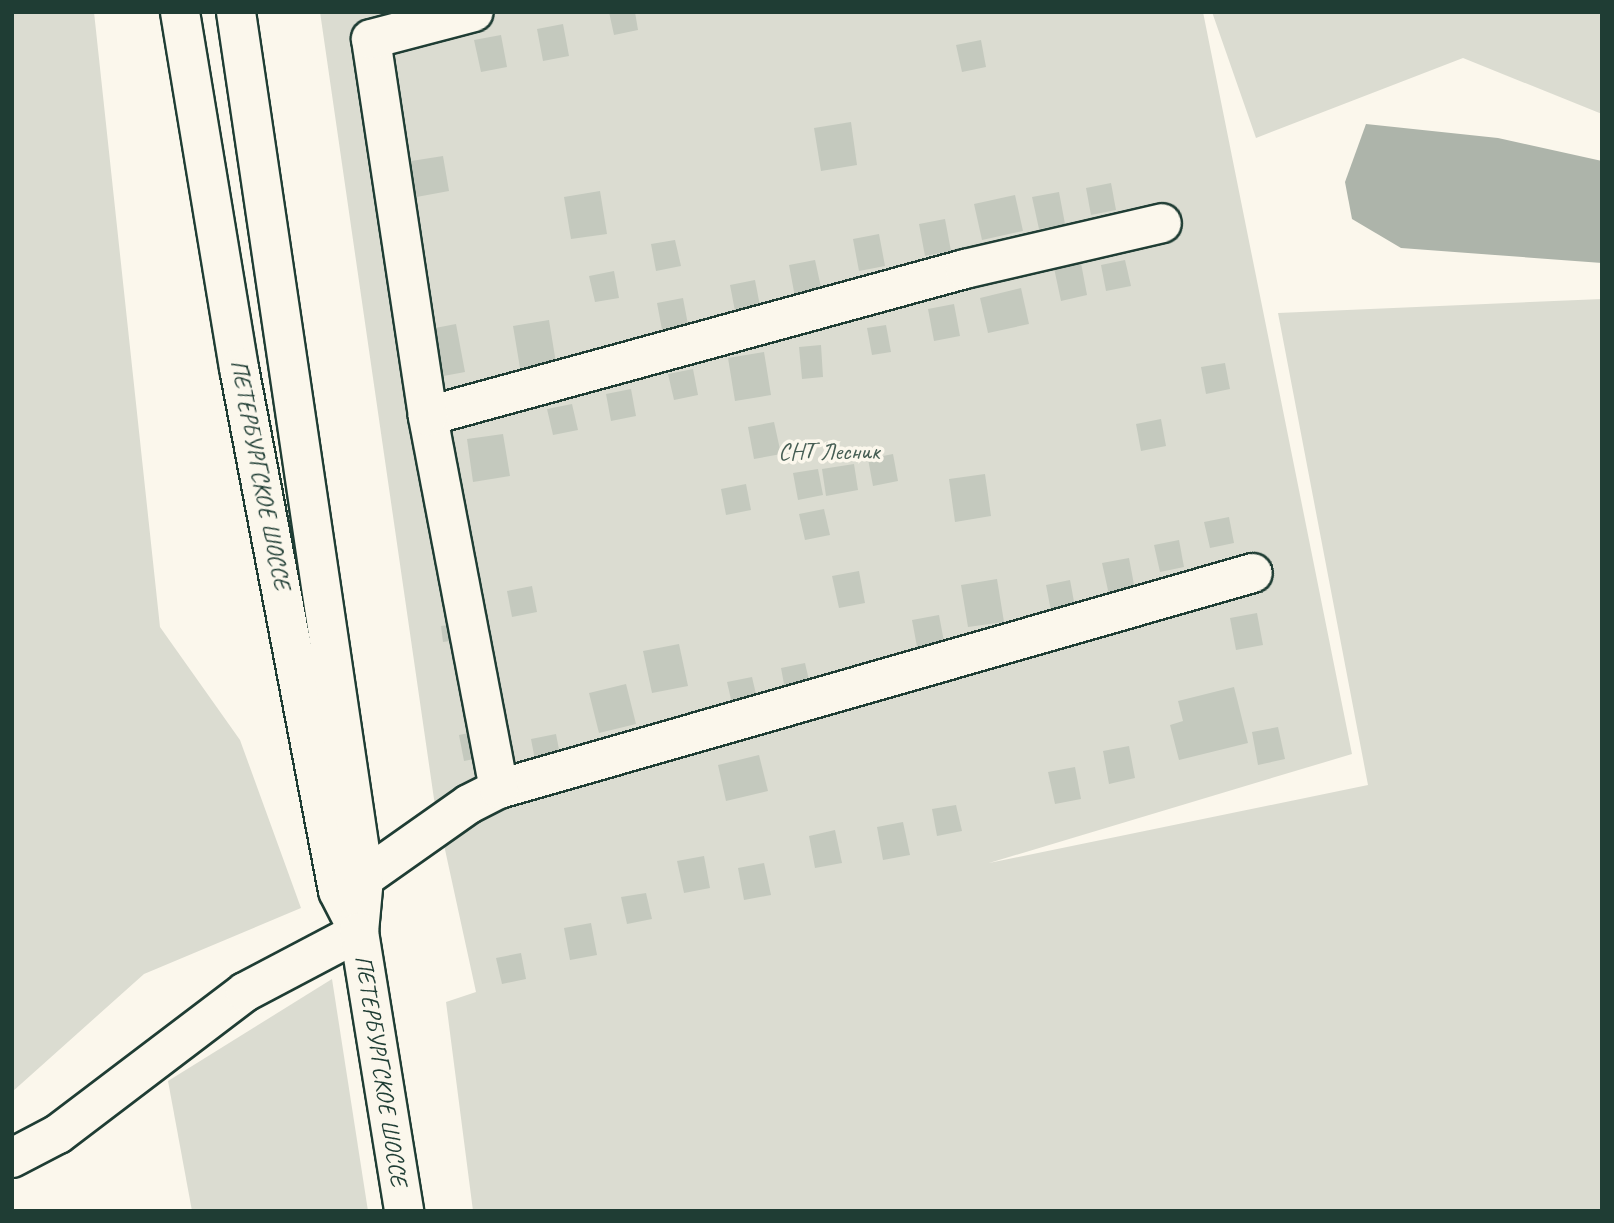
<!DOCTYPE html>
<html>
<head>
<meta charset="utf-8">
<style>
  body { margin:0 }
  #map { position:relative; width:1614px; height:1223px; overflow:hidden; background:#fbf7ec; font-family:Caveat,sans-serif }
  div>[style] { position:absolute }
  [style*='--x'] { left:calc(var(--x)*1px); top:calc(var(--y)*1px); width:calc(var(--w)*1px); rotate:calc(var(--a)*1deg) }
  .green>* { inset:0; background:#dbdcd1 }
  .water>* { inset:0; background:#adb4aa }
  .building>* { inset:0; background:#c4c9be }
  .roads { filter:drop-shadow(2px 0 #1f3d34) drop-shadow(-2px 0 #1f3d34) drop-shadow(0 2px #1f3d34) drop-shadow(0 -2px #1f3d34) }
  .minor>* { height:38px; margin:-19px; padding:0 19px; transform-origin:19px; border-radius:19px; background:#fbf7ec }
  .major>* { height:38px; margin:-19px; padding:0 19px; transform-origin:19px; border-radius:19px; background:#fbf7ec }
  span { translate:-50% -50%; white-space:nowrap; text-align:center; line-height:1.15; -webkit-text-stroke:7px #fbf7ec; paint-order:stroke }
  .park-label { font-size:24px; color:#455d53 }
  .street-label { font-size:24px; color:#1f3d34 }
  .frame { position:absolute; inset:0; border:14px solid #1f3d34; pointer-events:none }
</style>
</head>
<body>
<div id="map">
  <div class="green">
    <div style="clip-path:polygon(12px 12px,94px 12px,160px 627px,240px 740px,301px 908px,144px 974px,12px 1092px)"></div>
    <div style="clip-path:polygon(320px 12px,1203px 12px,1352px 754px,989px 863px,1368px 785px,1278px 313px,1602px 299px,1602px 1211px,473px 1211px,446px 1002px,476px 992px,434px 799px)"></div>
    <div style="clip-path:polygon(1212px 12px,1602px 12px,1602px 114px,1463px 58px,1256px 138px)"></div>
    <div style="clip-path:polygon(332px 979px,368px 1211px,192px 1211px,168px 1081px)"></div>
  </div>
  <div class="water">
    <div style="clip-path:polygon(1366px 124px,1498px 138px,1602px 161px,1602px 263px,1401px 248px,1352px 219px,1345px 182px)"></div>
  </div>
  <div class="building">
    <div style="clip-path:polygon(609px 12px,635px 12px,638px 30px,614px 35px)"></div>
    <div style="clip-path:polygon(563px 24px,569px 56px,543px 61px,537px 29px)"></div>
    <div style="clip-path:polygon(501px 35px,507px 67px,481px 72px,474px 40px)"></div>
    <div style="clip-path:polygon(981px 40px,986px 67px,962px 72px,956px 45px)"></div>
    <div style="clip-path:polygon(851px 122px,857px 165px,821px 171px,814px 128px)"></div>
    <div style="clip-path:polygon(443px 156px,449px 191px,411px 198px,405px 162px)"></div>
    <div style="clip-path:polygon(1111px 183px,1116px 210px,1091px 215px,1086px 188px)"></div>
    <div style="clip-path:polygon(600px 191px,607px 234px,571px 239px,564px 197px)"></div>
    <div style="clip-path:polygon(1059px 192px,1065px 224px,1039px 229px,1032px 197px)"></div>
    <div style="clip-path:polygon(1015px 195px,1023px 231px,982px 240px,974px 204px)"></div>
    <div style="clip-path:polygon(945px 219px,951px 251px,925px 256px,919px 224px)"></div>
    <div style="clip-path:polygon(879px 234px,885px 266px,859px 271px,853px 239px)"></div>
    <div style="clip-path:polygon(675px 240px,681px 266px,656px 271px,651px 244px)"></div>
    <div style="clip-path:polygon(815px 260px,822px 292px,795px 297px,789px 265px)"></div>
    <div style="clip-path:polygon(1125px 260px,1131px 286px,1106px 291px,1101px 265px)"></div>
    <div style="clip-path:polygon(1081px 263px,1087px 295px,1061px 301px,1054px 268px)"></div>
    <div style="clip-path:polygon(614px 271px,619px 298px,595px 302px,589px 276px)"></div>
    <div style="clip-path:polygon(755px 280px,760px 306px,735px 311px,730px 285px)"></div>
    <div style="clip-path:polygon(1021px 288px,1029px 324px,988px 333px,980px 298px)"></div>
    <div style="clip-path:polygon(683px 298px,689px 330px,663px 335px,657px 303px)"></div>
    <div style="clip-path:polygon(954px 304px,960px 336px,934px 341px,928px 309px)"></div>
    <div style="clip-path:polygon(549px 320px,556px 363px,520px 368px,513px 326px)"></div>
    <div style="clip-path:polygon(456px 324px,465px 372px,438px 377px,430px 329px)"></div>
    <div style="clip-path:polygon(886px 325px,891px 352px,872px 355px,867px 328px)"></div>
    <div style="clip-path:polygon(821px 345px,823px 377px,802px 379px,799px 347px)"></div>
    <div style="clip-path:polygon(764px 352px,771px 395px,735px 401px,728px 358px)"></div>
    <div style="clip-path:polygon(1225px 363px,1230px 389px,1206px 394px,1201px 367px)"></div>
    <div style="clip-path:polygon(693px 369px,698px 395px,674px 400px,668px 374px)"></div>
    <div style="clip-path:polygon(631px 389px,636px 416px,611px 421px,606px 394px)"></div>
    <div style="clip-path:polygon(572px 404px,578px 430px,553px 435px,547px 409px)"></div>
    <div style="clip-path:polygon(1161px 419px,1166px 446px,1141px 451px,1136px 424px)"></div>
    <div style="clip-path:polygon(774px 422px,781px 454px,754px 459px,748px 427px)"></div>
    <div style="clip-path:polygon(503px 434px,510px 476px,473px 482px,467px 439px)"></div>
    <div style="clip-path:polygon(893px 454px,898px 481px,873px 486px,868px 459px)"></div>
    <div style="clip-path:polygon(854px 464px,858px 490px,826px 496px,822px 469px)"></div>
    <div style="clip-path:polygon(818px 469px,823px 495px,798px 500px,793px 473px)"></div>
    <div style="clip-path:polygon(985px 474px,991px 516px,955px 522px,949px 479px)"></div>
    <div style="clip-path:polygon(746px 484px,751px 510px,726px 515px,721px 489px)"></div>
    <div style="clip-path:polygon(824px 509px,830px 535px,805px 540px,799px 514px)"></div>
    <div style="clip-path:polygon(1229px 517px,1234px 543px,1210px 548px,1204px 522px)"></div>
    <div style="clip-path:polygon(1179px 540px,1184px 567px,1160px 572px,1154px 545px)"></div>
    <div style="clip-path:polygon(1129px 558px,1135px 590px,1109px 595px,1102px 563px)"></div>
    <div style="clip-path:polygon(859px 571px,865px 603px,839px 608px,832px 576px)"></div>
    <div style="clip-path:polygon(997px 579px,1004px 622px,968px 627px,961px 585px)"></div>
    <div style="clip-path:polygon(1070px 580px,1075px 607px,1051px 611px,1046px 585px)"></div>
    <div style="clip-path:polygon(532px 586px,537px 612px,512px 617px,507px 591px)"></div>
    <div style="clip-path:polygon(1257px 613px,1263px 645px,1236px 650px,1230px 618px)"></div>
    <div style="clip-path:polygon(939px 615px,945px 647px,918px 652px,912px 620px)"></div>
    <div style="clip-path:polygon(455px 624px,457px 640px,443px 642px,441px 626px)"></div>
    <div style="clip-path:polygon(679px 644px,688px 686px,652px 693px,643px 651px)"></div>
    <div style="clip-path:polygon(805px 663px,811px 689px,786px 695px,781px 668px)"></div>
    <div style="clip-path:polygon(752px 677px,758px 703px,733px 708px,727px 682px)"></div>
    <div style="clip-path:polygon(626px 684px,636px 724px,599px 733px,589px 693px)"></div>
    <div style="clip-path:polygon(1234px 687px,1248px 743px,1179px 760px,1170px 725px,1183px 721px,1178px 701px)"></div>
    <div style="clip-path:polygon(1278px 727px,1285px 759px,1258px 765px,1252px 732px)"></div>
    <div style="clip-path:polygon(484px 730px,489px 756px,464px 761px,459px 735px)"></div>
    <div style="clip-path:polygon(556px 734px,561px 760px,536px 765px,531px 739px)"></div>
    <div style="clip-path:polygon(1129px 746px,1135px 778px,1109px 784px,1103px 751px)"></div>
    <div style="clip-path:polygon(759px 755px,768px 791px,726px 801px,718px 765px)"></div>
    <div style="clip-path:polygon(1075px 767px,1081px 799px,1055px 804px,1048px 772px)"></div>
    <div style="clip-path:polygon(956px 805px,962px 831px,937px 836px,932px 809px)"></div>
    <div style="clip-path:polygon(903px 822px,910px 855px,883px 860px,877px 827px)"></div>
    <div style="clip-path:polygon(835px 830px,842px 863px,815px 868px,809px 836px)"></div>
    <div style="clip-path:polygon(704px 856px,710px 888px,684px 893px,677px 861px)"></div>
    <div style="clip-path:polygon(764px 863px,771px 895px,744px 900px,738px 868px)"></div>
    <div style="clip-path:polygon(646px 893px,652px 919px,627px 924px,621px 897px)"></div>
    <div style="clip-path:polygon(591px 923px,597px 955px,570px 960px,564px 928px)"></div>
    <div style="clip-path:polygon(521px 953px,526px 979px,502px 984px,496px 958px)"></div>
  </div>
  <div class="roads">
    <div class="minor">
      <div style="--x:428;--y:416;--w:557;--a:-15.31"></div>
      <div style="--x:965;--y:269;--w:202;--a:-13.1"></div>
      <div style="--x:499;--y:789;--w:784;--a:-15.99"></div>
      <div style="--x:364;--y:878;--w:128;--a:-35.2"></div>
      <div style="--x:469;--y:804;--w:34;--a:-27"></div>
      <div style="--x:499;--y:789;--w:380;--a:-100.8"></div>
      <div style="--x:428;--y:416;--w:381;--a:-98.6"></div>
      <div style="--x:371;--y:39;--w:106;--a:-14.7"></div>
      <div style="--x:12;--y:1158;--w:52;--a:-27.6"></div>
      <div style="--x:58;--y:1134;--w:235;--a:-37.2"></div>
      <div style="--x:245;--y:992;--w:129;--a:-27.8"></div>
    </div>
    <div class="major">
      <div style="--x:180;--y:12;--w:361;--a:80.6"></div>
      <div style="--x:239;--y:368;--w:532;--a:79.28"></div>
      <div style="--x:338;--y:891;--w:46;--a:62.9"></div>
      <div style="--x:236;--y:12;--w:875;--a:81.59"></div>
      <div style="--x:364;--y:878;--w:54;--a:95.3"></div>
      <div style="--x:359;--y:932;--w:283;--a:80.8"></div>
    </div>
  </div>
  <div class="park-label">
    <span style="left:829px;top:452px">СНТ Лесник</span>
  </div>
  <div class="street-label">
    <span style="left:260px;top:475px;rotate:79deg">ПЕТЕРБУРГСКОЕ ШОССЕ</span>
    <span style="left:381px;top:1071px;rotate:81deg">ПЕТЕРБУРГСКОЕ ШОССЕ</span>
  </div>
  <div class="frame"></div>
</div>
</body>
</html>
